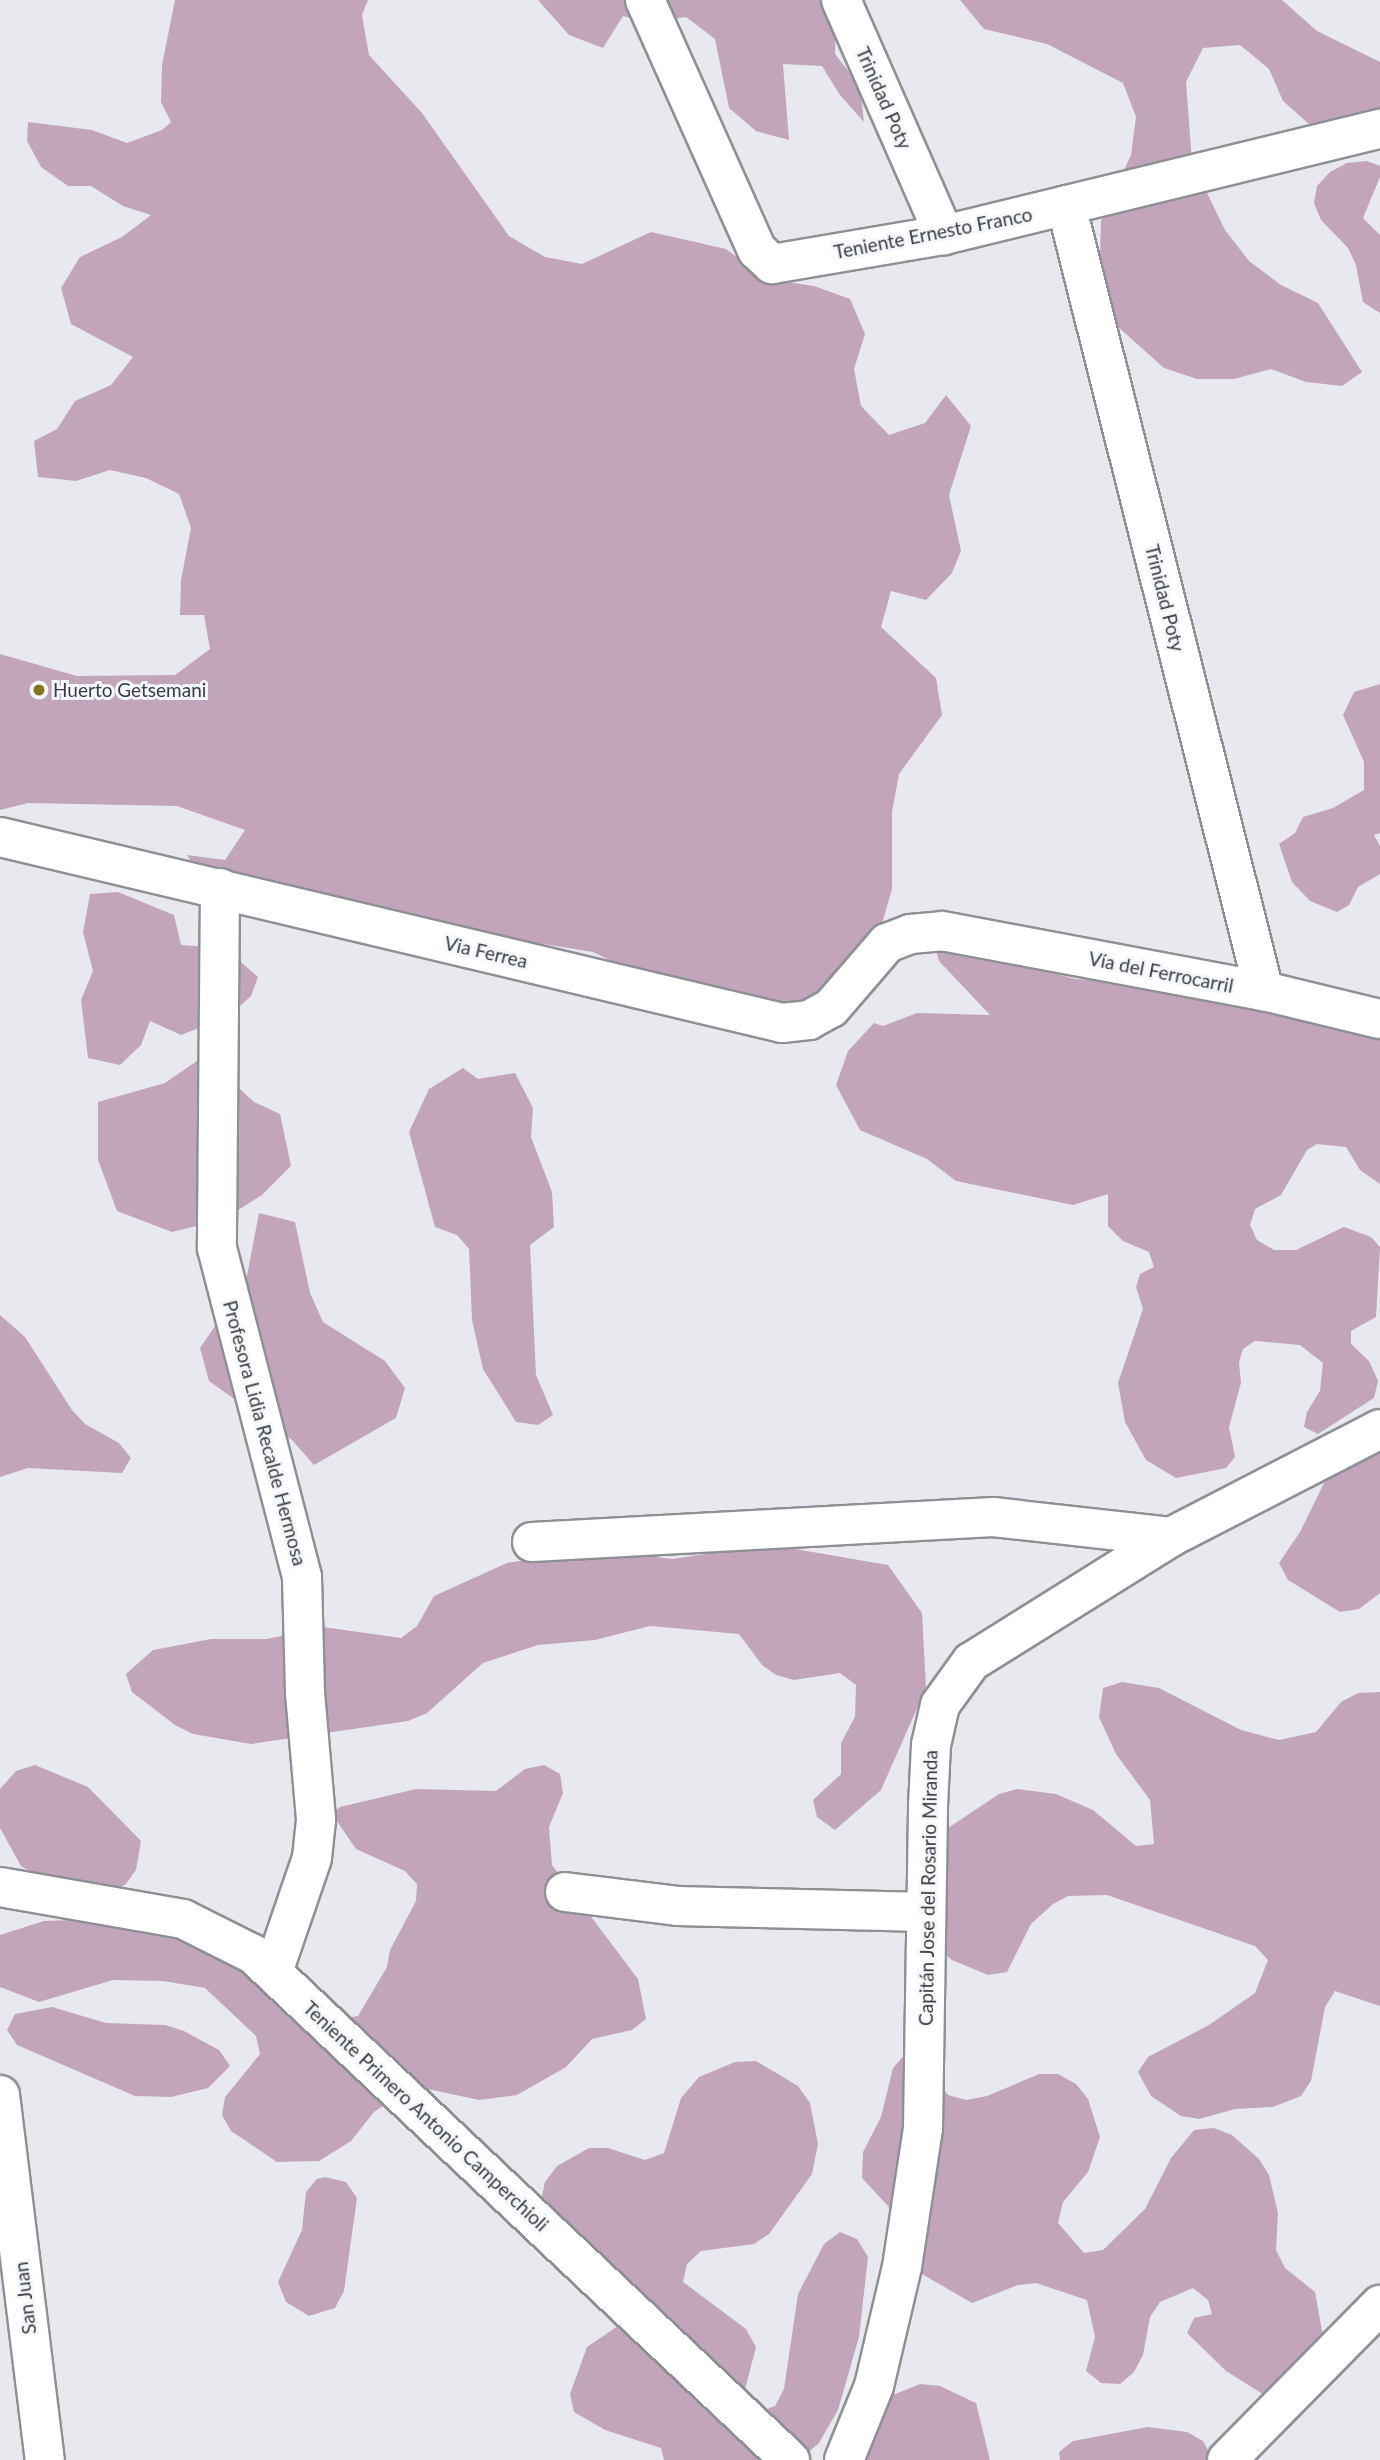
<!DOCTYPE html>
<html>
<head>
<meta charset="utf-8">
<style>
  body { margin:0 }
  #map { position:relative; width:1380px; height:2460px; overflow:hidden; background:#e7e9ef; font-family:Lato,sans-serif }
  div>[style] { position:absolute }
  [style*='--x'] { left:calc(var(--x)*1px); top:calc(var(--y)*1px); width:calc(var(--w)*1px); rotate:calc(var(--a)*1deg) }
  .forest>* { inset:0; background:#c3a5bb }
  .roads { filter:drop-shadow(2px 0 #8e9095) drop-shadow(-2px 0 #8e9095) drop-shadow(0 2px #8e9095) drop-shadow(0 -2px #8e9095) }
  .minor>* { height:38px; margin:-19px; padding:0 19px; transform-origin:19px; border-radius:19px; background:#fff }
  .dots>* { width:19px; height:19px; translate:-50% -50%; box-sizing:border-box; border:4px solid #f4f7fd; border-radius:50% }
  span { translate:-50% -50%; white-space:nowrap; text-align:center; line-height:1.15; -webkit-text-stroke:6px #f4f7fd; paint-order:stroke }
  .street-label { font-size:19px; color:#3b3c3e }
  .poi-label { font-size:19px; color:#3b3c3e }
  .left { translate:0 -50%; text-align:left }
</style>
</head>
<body>
<div id="map">
  <div class="forest">
    <div style="clip-path:polygon(175px 0,368px 0,362px 15px,369px 55px,422px 113px,509px 236px,545px 257px,582px 264px,651px 232px,726px 249px,766px 279px,814px 286px,850px 299px,865px 334px,854px 369px,861px 406px,889px 435px,925px 423px,946px 395px,971px 426px,949px 495px,961px 551px,952px 573px,926px 600px,891px 591px,881px 627px,936px 678px,942px 715px,899px 774px,892px 812px,892px 889px,865px 983px,758px 1032px,593px 952px,207px 889px,187px 855px,225px 860px,245px 830px,177px 806px,28px 803px,0 810px,0 654px,77px 676px,175px 675px,210px 649px,204px 615px,180px 615px,181px 580px,191px 528px,179px 494px,146px 478px,110px 470px,76px 481px,38px 477px,34px 441px,57px 429px,75px 401px,111px 385px,133px 357px,71px 324px,61px 288px,80px 257px,122px 237px,151px 215px,123px 206px,91px 186px,68px 186px,41px 167px,27px 141px,28px 122px,92px 130px,127px 143px,162px 130px,171px 122px,161px 102px,162px 65px)"></div>
    <div style="clip-path:polygon(538px 0,866px 0,836px 17px,835px 54px,860px 86px,864px 122px,840px 95px,822px 66px,783px 64px,789px 140px,756px 131px,729px 108px,715px 39px,686px 17px,649px 23px,623px 16px,603px 48px,569px 35px)"></div>
    <div style="clip-path:polygon(960px 0,1282px 0,1317px 31px,1380px 62px,1380px 143px,1347px 143px,1310px 125px,1283px 101px,1269px 69px,1240px 45px,1203px 48px,1186px 82px,1192px 162px,1225px 230px,1249px 261px,1281px 285px,1318px 303px,1362px 372px,1342px 386px,1306px 382px,1271px 369px,1234px 379px,1197px 379px,1164px 368px,1117px 326px,1104px 294px,1100px 258px,1101px 221px,1131px 155px,1136px 117px,1123px 83px,1047px 44px,984px 29px)"></div>
    <div style="clip-path:polygon(1367px 161px,1380px 166px,1380px 177px,1363px 218px,1380px 235px,1380px 313px,1363px 302px,1356px 265px,1348px 248px,1321px 220px,1314px 203px,1317px 186px,1330px 172px,1347px 163px)"></div>
    <div style="clip-path:polygon(1380px 684px,1380px 833px,1374px 835px,1380px 846px,1380px 874px,1358px 887px,1349px 905px,1337px 912px,1310px 901px,1292px 882px,1279px 844px,1295px 833px,1303px 817px,1333px 808px,1364px 790px,1364px 762px,1343px 715px,1354px 692px)"></div>
    <div style="clip-path:polygon(118px 892px,174px 915px,181px 945px,225px 948px,258px 977px,251px 996px,229px 1016px,181px 1035px,150px 1021px,141px 1045px,120px 1065px,88px 1058px,81px 1000px,93px 971px,83px 932px,90px 894px)"></div>
    <div style="clip-path:polygon(962px 948px,1075px 979px,1231px 990px,1380px 1026px,1380px 1184px,1360px 1170px,1346px 1147px,1317px 1144px,1307px 1150px,1281px 1195px,1255px 1209px,1250px 1225px,1257px 1240px,1274px 1250px,1296px 1250px,1344px 1227px,1371px 1237px,1380px 1247px,1376px 1317px,1351px 1331px,1351px 1344px,1369px 1361px,1378px 1381px,1374px 1398px,1318px 1434px,1304px 1427px,1307px 1412px,1320px 1391px,1323px 1363px,1300px 1345px,1255px 1341px,1243px 1349px,1239px 1362px,1241px 1383px,1229px 1427px,1235px 1457px,1226px 1468px,1176px 1478px,1146px 1460px,1125px 1422px,1118px 1383px,1143px 1309px,1136px 1287px,1140px 1274px,1154px 1267px,1149px 1252px,1123px 1241px,1108px 1226px,1108px 1194px,1073px 1205px,956px 1181px,927px 1159px,860px 1130px,836px 1085px,848px 1051px,874px 1023px,883px 1026px,917px 1013px,990px 1015px,939px 961px,936px 951px)"></div>
    <div style="clip-path:polygon(204px 1056px,254px 1102px,280px 1114px,291px 1166px,262px 1195px,224px 1219px,172px 1232px,117px 1211px,98px 1160px,98px 1102px,165px 1083px)"></div>
    <div style="clip-path:polygon(463px 1068px,478px 1079px,515px 1073px,533px 1108px,531px 1137px,552px 1192px,554px 1227px,530px 1245px,536px 1375px,553px 1415px,538px 1425px,516px 1422px,483px 1369px,472px 1320px,469px 1249px,457px 1235px,435px 1227px,409px 1132px,429px 1089px)"></div>
    <div style="clip-path:polygon(259px 1213px,295px 1222px,310px 1293px,323px 1322px,385px 1361px,405px 1388px,396px 1418px,314px 1465px,292px 1440px,209px 1381px,200px 1348px,246px 1281px)"></div>
    <div style="clip-path:polygon(0 1315px,25px 1337px,72px 1410px,85px 1424px,119px 1443px,131px 1458px,122px 1473px,28px 1468px,0 1477px)"></div>
    <div style="clip-path:polygon(1380px 1432px,1380px 1593px,1359px 1609px,1340px 1612px,1288px 1580px,1279px 1563px,1300px 1532px,1324px 1483px)"></div>
    <div style="clip-path:polygon(766px 1544px,888px 1565px,922px 1613px,926px 1688px,881px 1790px,835px 1830px,817px 1817px,813px 1800px,841px 1774px,841px 1743px,855px 1717px,856px 1685px,840px 1673px,794px 1680px,776px 1675px,762px 1665px,739px 1634px,650px 1626px,595px 1640px,538px 1645px,483px 1663px,427px 1713px,408px 1721px,251px 1744px,193px 1734px,175px 1725px,132px 1692px,126px 1674px,153px 1650px,211px 1639px,267px 1639px,323px 1627px,401px 1638px,417px 1626px,434px 1596px,507px 1563px,594px 1550px,673px 1559px)"></div>
    <div style="clip-path:polygon(1122px 1682px,1159px 1688px,1241px 1730px,1279px 1740px,1316px 1732px,1341px 1702px,1358px 1693px,1380px 1692px,1380px 2006px,1335px 1991px,1325px 2007px,1311px 2081px,1301px 2096px,1273px 2107px,1235px 2109px,1199px 2119px,1181px 2116px,1151px 2096px,1138px 2072px,1148px 2057px,1209px 2025px,1255px 1993px,1268px 1960px,1255px 1946px,1107px 1895px,1068px 1896px,1053px 1904px,1031px 1924px,1007px 1972px,988px 1975px,952px 1960px,937px 1948px,939px 1834px,999px 1794px,1017px 1789px,1056px 1794px,1093px 1810px,1136px 1846px,1154px 1844px,1150px 1800px,1116px 1754px,1099px 1717px,1103px 1688px)"></div>
    <div style="clip-path:polygon(35px 1765px,88px 1787px,141px 1841px,136px 1870px,125px 1885px,109px 1892px,36px 1875px,21px 1866px,0 1828px,0 1789px,16px 1771px)"></div>
    <div style="clip-path:polygon(544px 1765px,560px 1774px,563px 1793px,549px 1827px,552px 1865px,638px 1979px,646px 2019px,632px 2030px,592px 2039px,566px 2067px,517px 2095px,479px 2100px,423px 2088px,406px 2091px,374px 2112px,351px 2141px,319px 2161px,277px 2162px,231px 2131px,222px 2115px,225px 2097px,260px 2054px,256px 2036px,205px 1988px,163px 1981px,113px 1980px,39px 2002px,0 1987px,0 1935px,44px 1921px,101px 1919px,158px 1924px,340px 2019px,358px 2016px,387px 1967px,390px 1950px,416px 1901px,417px 1884px,405px 1871px,356px 1849px,332px 1814px,340px 1807px,416px 1789px,496px 1791px,525px 1769px)"></div>
    <div style="clip-path:polygon(52px 2007px,106px 2023px,165px 2025px,184px 2031px,219px 2050px,230px 2066px,208px 2088px,171px 2097px,135px 2096px,17px 2045px,7px 2030px,15px 2014px)"></div>
    <div style="clip-path:polygon(906px 2053px,925px 2063px,948px 2095px,966px 2100px,987px 2096px,1039px 2074px,1058px 2074px,1076px 2084px,1088px 2099px,1100px 2137px,1088px 2172px,1063px 2202px,1058px 2223px,1084px 2253px,1103px 2250px,1145px 2209px,1171px 2158px,1194px 2130px,1214px 2128px,1232px 2135px,1259px 2159px,1269px 2175px,1278px 2213px,1276px 2250px,1285px 2268px,1315px 2292px,1326px 2353px,1279px 2401px,1261px 2393px,1226px 2371px,1187px 2333px,1194px 2318px,1212px 2314px,1208px 2300px,1193px 2288px,1160px 2302px,1150px 2317px,1143px 2355px,1134px 2372px,1120px 2384px,1101px 2383px,1086px 2371px,1095px 2337px,1087px 2300px,1036px 2283px,1018px 2285px,972px 2303px,922px 2274px,909px 2258px,906px 2239px,888px 2206px,862px 2178px,863px 2152px,881px 2117px,893px 2068px)"></div>
    <div style="clip-path:polygon(756px 2061px,798px 2086px,810px 2103px,818px 2144px,812px 2174px,769px 2234px,754px 2244px,701px 2251px,687px 2264px,683px 2282px,746px 2329px,756px 2347px,742px 2401px,757px 2413px,775px 2406px,784px 2389px,798px 2294px,824px 2244px,840px 2232px,857px 2239px,868px 2257px,859px 2337px,838px 2410px,819px 2443px,805px 2455px,794px 2460px,664px 2460px,661px 2448px,605px 2430px,574px 2412px,570px 2394px,587px 2347px,618px 2326px,628px 2312px,541px 2200px,545px 2182px,557px 2166px,589px 2148px,608px 2148px,645px 2160px,664px 2153px,681px 2098px,699px 2077px,735px 2062px)"></div>
    <div style="clip-path:polygon(325px 2177px,346px 2182px,357px 2198px,344px 2291px,335px 2308px,309px 2316px,286px 2302px,278px 2282px,302px 2230px,306px 2192px,317px 2179px)"></div>
    <div style="clip-path:polygon(920px 2384px,940px 2386px,976px 2403px,990px 2460px,859px 2460px,866px 2406px)"></div>
    <div style="clip-path:polygon(1148px 2427px,1187px 2432px,1203px 2441px,1213px 2460px,1060px 2460px,1059px 2452px,1073px 2441px)"></div>
  </div>
  <div class="roads">
    <div class="minor">
      <div style="--x:645;--y:0;--w:274;--a:65.9"></div>
      <div style="--x:757;--y:250;--w:21;--a:43"></div>
      <div style="--x:772;--y:264;--w:174;--a:-9.6"></div>
      <div style="--x:944;--y:235;--w:449;--a:-13.7"></div>
      <div style="--x:841;--y:0;--w:257;--a:66.3"></div>
      <div style="--x:1066;--y:205;--w:811;--a:75.86"></div>
      <div style="--x:0;--y:837;--w:804;--a:13.38"></div>
      <div style="--x:782;--y:1023;--w:27;--a:-6"></div>
      <div style="--x:809;--y:1020;--w:25;--a:-29"></div>
      <div style="--x:831;--y:1008;--w:86;--a:-49.3"></div>
      <div style="--x:887;--y:943;--w:25;--a:-21"></div>
      <div style="--x:910;--y:934;--w:32;--a:-5"></div>
      <div style="--x:942;--y:931;--w:328;--a:10.6"></div>
      <div style="--x:1264;--y:991;--w:119;--a:13.6"></div>
      <div style="--x:220;--y:888;--w:360;--a:90.5"></div>
      <div style="--x:217;--y:1248;--w:340;--a:75.5"></div>
      <div style="--x:302;--y:1577;--w:116;--a:88.5"></div>
      <div style="--x:305;--y:1693;--w:127;--a:85"></div>
      <div style="--x:316;--y:1820;--w:38;--a:96"></div>
      <div style="--x:312;--y:1858;--w:120;--a:108.9"></div>
      <div style="--x:532;--y:1542;--w:462;--a:-3.1"></div>
      <div style="--x:993;--y:1517;--w:179;--a:6.4"></div>
      <div style="--x:0;--y:1887;--w:186;--a:9.9"></div>
      <div style="--x:183;--y:1919;--w:78;--a:26.6"></div>
      <div style="--x:253;--y:1954;--w:738;--a:43.3"></div>
      <div style="--x:565;--y:1892;--w:113;--a:7.1"></div>
      <div style="--x:677;--y:1906;--w:249;--a:1.4"></div>
      <div style="--x:0;--y:2095;--w:368;--a:83"></div>
      <div style="--x:844;--y:2460;--w:80;--a:-67.9"></div>
      <div style="--x:874;--y:2386;--w:122;--a:-76.8"></div>
      <div style="--x:902;--y:2267;--w:141;--a:-81.4"></div>
      <div style="--x:923;--y:2128;--w:322;--a:-89.1"></div>
      <div style="--x:928;--y:1806;--w:61;--a:-87.2"></div>
      <div style="--x:931;--y:1745;--w:41;--a:-77.3"></div>
      <div style="--x:940;--y:1705;--w:53;--a:-54.2"></div>
      <div style="--x:971;--y:1662;--w:236;--a:-32"></div>
      <div style="--x:1171;--y:1537;--w:235;--a:-27.3"></div>
      <div style="--x:1227;--y:2460;--w:218;--a:-45.4"></div>
    </div>
  </div>
  <div class="dots">
    <div style="left:39px;top:690px;background:#81781d"></div>
  </div>
  <div class="street-label">
    <span style="left:884px;top:98px;rotate:66deg">Trinidad Poty</span>
    <span style="left:933px;top:233px;rotate:-11deg">Teniente Ernesto Franco</span>
    <span style="left:1165px;top:598px;rotate:76deg">Trinidad Poty</span>
    <span style="left:486px;top:952px;rotate:13deg">Via Ferrea</span>
    <span style="left:1161px;top:972px;rotate:11deg">Vía del Ferrocarril</span>
    <span style="left:265px;top:1433px;rotate:75deg">Profesora Lidia Recalde Hermosa</span>
    <span style="left:928px;top:1888px;rotate:-89deg">Capitán Jose del Rosario Miranda</span>
    <span style="left:426px;top:2116px;rotate:43deg">Teniente Primero Antonio Camperchioli</span>
    <span style="left:25px;top:2298px;rotate:-97deg">San Juan</span>
  </div>
  <div class="poi-label">
    <span class="left" style="left:53px;top:690px">Huerto Getsemani</span>
  </div>
</div>
</body>
</html>
